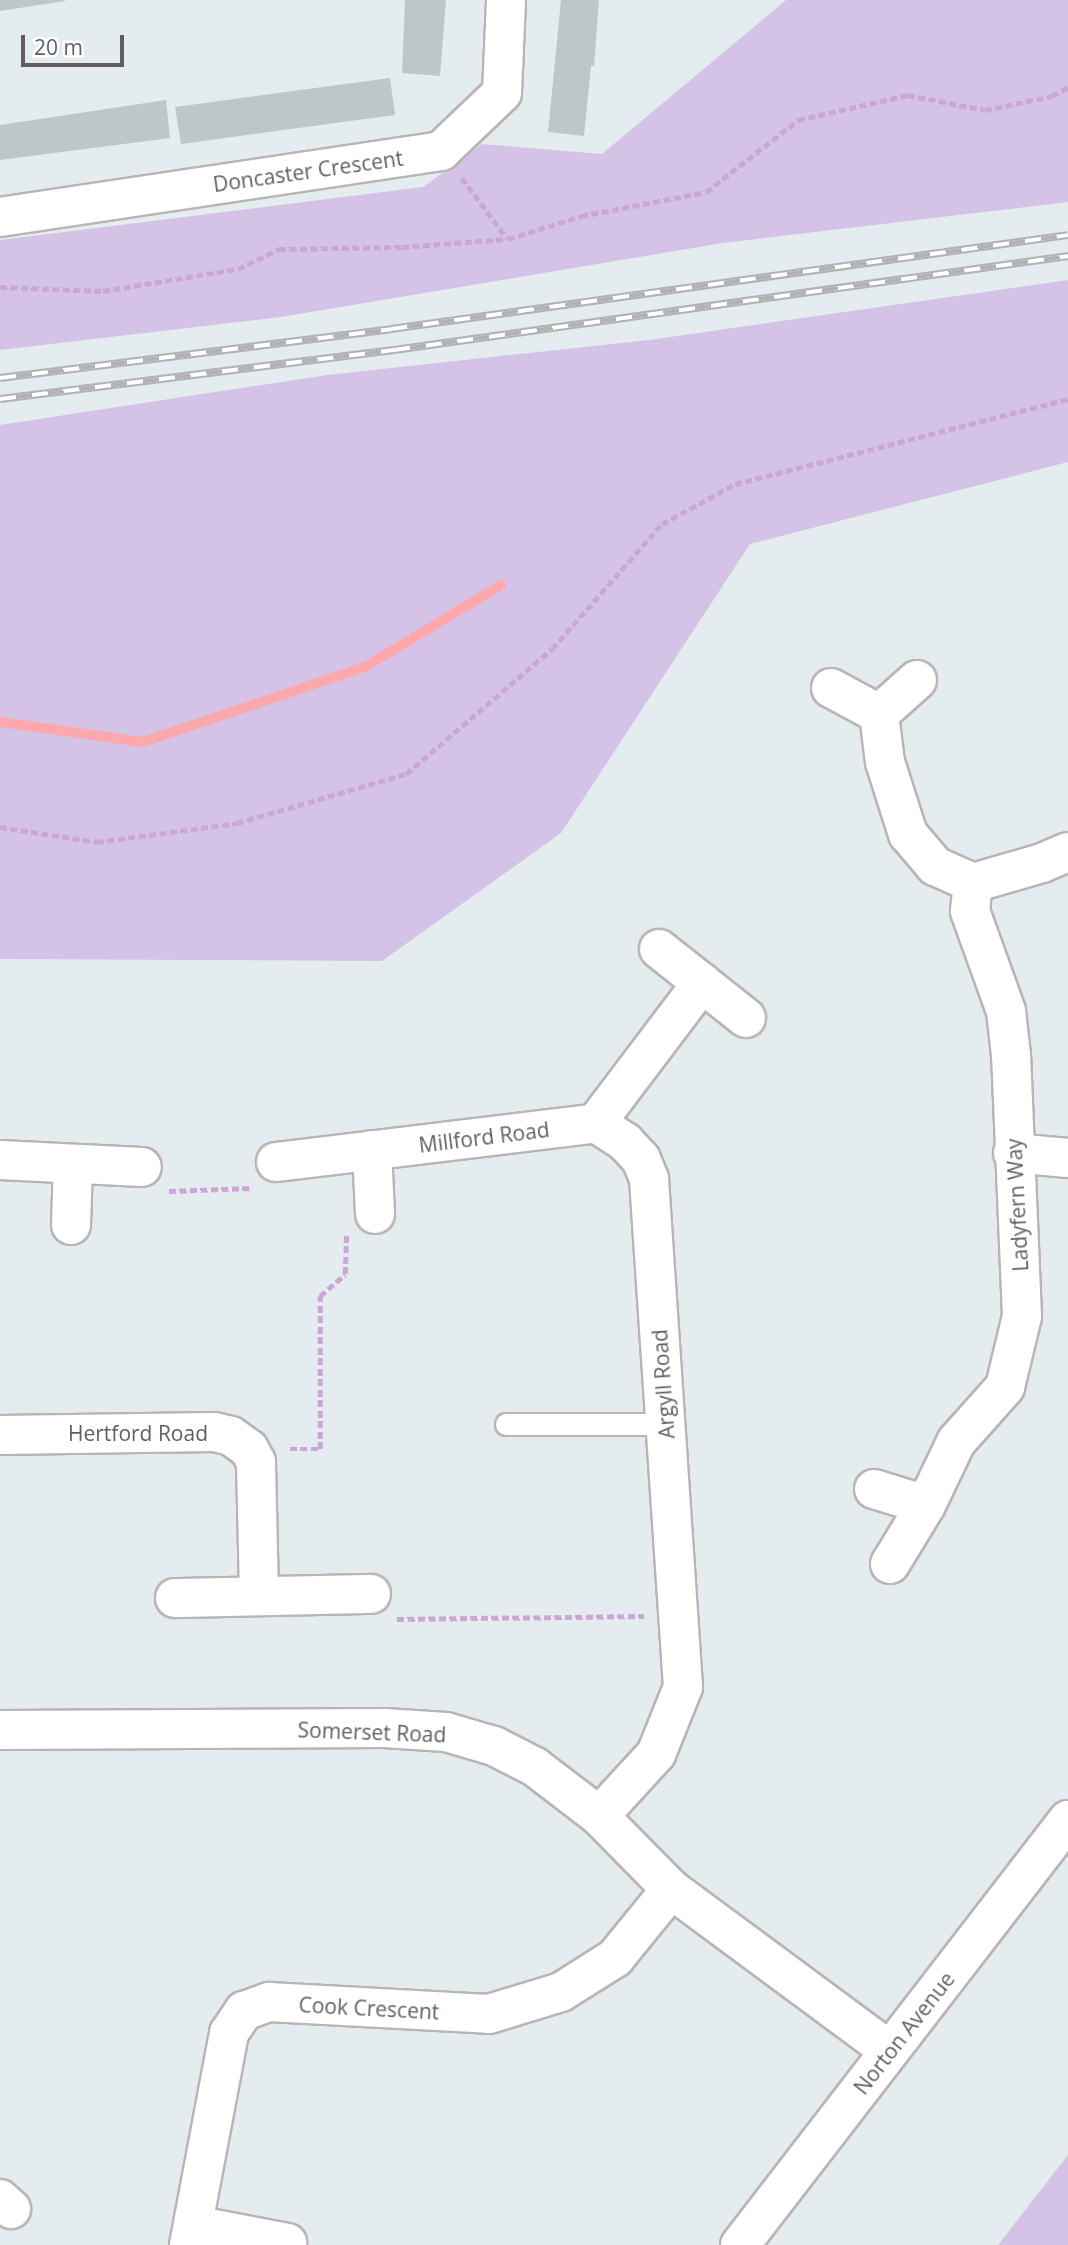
<!DOCTYPE html>
<html>
<head>
<meta charset="utf-8">
<style>
  body { margin:0 }
  #map { position:relative; width:1068px; height:2245px; overflow:hidden; background:#e5ecef; font-family:"Open Sans",sans-serif }
  div>[style] { position:absolute }
  [style*='--x'] { left:calc(var(--x)*1px); top:calc(var(--y)*1px); width:calc(var(--w)*1px); rotate:calc(var(--a)*1deg) }
  .green>* { inset:0; background:#d4c3e6 }
  .stream>* { height:10px; margin:-5px; padding:0 5px; transform-origin:5px; border-radius:5px; background:#fda8ad }
  .building>* { inset:0; background:#bfc6c8 }
  .path>* { height:4.5px; margin-top:-2.25px; transform-origin:0; background:repeating-linear-gradient(90deg,#cba6d7 0 7px,transparent 0 10.5px) }
  .roads { filter:drop-shadow(2px 0 #bab4b3) drop-shadow(-2px 0 #bab4b3) drop-shadow(0 2px #bab4b3) drop-shadow(0 -2px #bab4b3) }
  .lane>* { height:21px; margin:-10.5px; padding:0 10.5px; transform-origin:10.5px; border-radius:10.5px; background:#fff }
  .street>* { height:38px; margin:-19px; padding:0 19px; transform-origin:19px; border-radius:19px; background:#fff }
  .secondary>* { height:38px; margin:-19px; padding:0 19px; transform-origin:19px; border-radius:19px; background:#fff }
  .rail>* { height:8px; margin-top:-4px; transform-origin:0; background:repeating-linear-gradient(90deg,#fff 0 16px,#b3b2b2 0 32px); box-sizing:border-box; border-block:2px solid #b3b2b2 }
  span { translate:-50% -50%; white-space:nowrap; text-align:center; line-height:1.15; -webkit-text-stroke:5px #fff; paint-order:stroke }
  .street-label { font-size:21px; color:#655d5d }
  .scale { position:absolute; left:21px; top:35px; width:103px; height:32px; box-sizing:border-box; border:4px solid #655d5d; border-top:0; padding-left:9px; font-size:21px; line-height:24px; white-space:nowrap; color:#655d5d; -webkit-text-stroke:5px #fff; paint-order:stroke }
</style>
</head>
<body>
<div id="map">
  <div class="green">
    <div style="clip-path:polygon(786px 0,1068px 0,1068px 202px,723px 243px,281px 317px,0 350px,0 240px,423px 187px,482px 144px,602px 154px)"></div>
    <div style="clip-path:polygon(1068px 280px,1068px 462px,750px 544px,561px 833px,382px 961px,0 959px,0 425px,327px 375px,649px 340px)"></div>
    <div style="clip-path:polygon(1068px 2155px,1068px 2245px,998px 2245px)"></div>
  </div>
  <div class="stream">
    <div style="--x:0;--y:722;--w:144;--a:8"></div>
    <div style="--x:143;--y:742;--w:234;--a:-18.7"></div>
    <div style="--x:365;--y:667;--w:159;--a:-31.1"></div>
  </div>
  <div class="building">
    <div style="clip-path:polygon(0 0,65px 0,65px 1px,0 11px)"></div>
    <div style="clip-path:polygon(405px 0,446px 0,440px 76px,402px 73px)"></div>
    <div style="clip-path:polygon(561px 0,599px 0,594px 66px,591px 66px,584px 136px,548px 132px)"></div>
    <div style="clip-path:polygon(390px 78px,395px 115px,181px 144px,175px 107px)"></div>
    <div style="clip-path:polygon(166px 100px,170px 138px,0 160px,0 125px)"></div>
  </div>
  <div class="path">
    <div style="--x:462;--y:178;--w:75;--a:53.1"></div>
    <div style="--x:0;--y:287;--w:103;--a:2.2"></div>
    <div style="--x:103;--y:291;--w:137;--a:-9.3"></div>
    <div style="--x:238;--y:269;--w:46;--a:-26"></div>
    <div style="--x:279;--y:249;--w:123;--a:-0.9"></div>
    <div style="--x:402;--y:247;--w:106;--a:-4.3"></div>
    <div style="--x:508;--y:239;--w:77;--a:-17.5"></div>
    <div style="--x:581;--y:216;--w:127;--a:-10.9"></div>
    <div style="--x:706;--y:192;--w:117;--a:-38"></div>
    <div style="--x:798;--y:120;--w:113;--a:-12.8"></div>
    <div style="--x:908;--y:95;--w:78;--a:11"></div>
    <div style="--x:985;--y:110;--w:68;--a:-11.8"></div>
    <div style="--x:1052;--y:96;--w:18;--a:-29"></div>
    <div style="--x:0;--y:827;--w:98;--a:8.8"></div>
    <div style="--x:97;--y:842;--w:141;--a:-7.7"></div>
    <div style="--x:237;--y:823;--w:176;--a:-16.2"></div>
    <div style="--x:406;--y:774;--w:192;--a:-40.6"></div>
    <div style="--x:552;--y:649;--w:167;--a:-48.7"></div>
    <div style="--x:662;--y:524;--w:83;--a:-28.7"></div>
    <div style="--x:735;--y:484;--w:344;--a:-14.3"></div>
    <div style="--x:169;--y:1191;--w:83;--a:-2.1"></div>
    <div style="--x:290;--y:1449;--w:30;--a:0"></div>
    <div style="--x:320;--y:1449;--w:153;--a:-90"></div>
    <div style="--x:320;--y:1296;--w:33;--a:-41"></div>
    <div style="--x:345;--y:1274;--w:38;--a:-88"></div>
    <div style="--x:397;--y:1619;--w:247;--a:-0.7"></div>
  </div>
  <div class="roads">
    <div class="lane">
      <div style="--x:506;--y:1424;--w:160;--a:0"></div>
    </div>
    <div class="street">
      <div style="--x:0;--y:217;--w:446;--a:-8.5"></div>
      <div style="--x:441;--y:151;--w:84;--a:-43.6"></div>
      <div style="--x:502;--y:93;--w:93;--a:-87.5"></div>
      <div style="--x:917;--y:680;--w:51;--a:138.2"></div>
      <div style="--x:879;--y:714;--w:48;--a:82.9"></div>
      <div style="--x:885;--y:762;--w:76;--a:72.3"></div>
      <div style="--x:908;--y:834;--w:42;--a:49.8"></div>
      <div style="--x:935;--y:866;--w:42;--a:24.1"></div>
      <div style="--x:973;--y:883;--w:72;--a:-16.2"></div>
      <div style="--x:1042;--y:863;--w:28;--a:-23"></div>
      <div style="--x:831;--y:688;--w:55;--a:28.4"></div>
      <div style="--x:659;--y:949;--w:111;--a:38.4"></div>
      <div style="--x:596;--y:1123;--w:35;--a:33"></div>
      <div style="--x:625;--y:1142;--w:23;--a:47"></div>
      <div style="--x:641;--y:1159;--w:22;--a:68"></div>
      <div style="--x:649;--y:1179;--w:509;--a:86.17"></div>
      <div style="--x:683;--y:1687;--w:72;--a:111.9"></div>
      <div style="--x:656;--y:1754;--w:84;--a:132.6"></div>
      <div style="--x:596;--y:1123;--w:176;--a:-52.9"></div>
      <div style="--x:372;--y:1150;--w:64;--a:87.3"></div>
      <div style="--x:1013;--y:1153;--w:55;--a:5.2"></div>
      <div style="--x:0;--y:1160;--w:142;--a:2.8"></div>
      <div style="--x:276;--y:1162;--w:322;--a:-6.9"></div>
      <div style="--x:71;--y:1225;--w:61;--a:-88.1"></div>
      <div style="--x:0;--y:1435;--w:214;--a:-0.8"></div>
      <div style="--x:214;--y:1432;--w:17;--a:13"></div>
      <div style="--x:231;--y:1436;--w:22;--a:36"></div>
      <div style="--x:249;--y:1449;--w:15;--a:62"></div>
      <div style="--x:256;--y:1462;--w:134;--a:88.7"></div>
      <div style="--x:874;--y:1489;--w:54;--a:17.1"></div>
      <div style="--x:890;--y:1564;--w:69;--a:-58.6"></div>
      <div style="--x:926;--y:1505;--w:70;--a:-64.5"></div>
      <div style="--x:956;--y:1442;--w:74;--a:-48.3"></div>
      <div style="--x:1005;--y:1387;--w:73;--a:-76.5"></div>
      <div style="--x:1022;--y:1316;--w:261;--a:-92.4"></div>
      <div style="--x:1011;--y:1055;--w:44;--a:-96.5"></div>
      <div style="--x:1006;--y:1011;--w:106;--a:-109.8"></div>
      <div style="--x:970;--y:911;--w:28;--a:-84"></div>
      <div style="--x:175;--y:1598;--w:196;--a:-1.2"></div>
      <div style="--x:0;--y:1730;--w:384;--a:-0.3"></div>
      <div style="--x:384;--y:1728;--w:62;--a:3.7"></div>
      <div style="--x:446;--y:1732;--w:50;--a:16.3"></div>
      <div style="--x:494;--y:1746;--w:46;--a:27.1"></div>
      <div style="--x:535;--y:1767;--w:81;--a:37.4"></div>
      <div style="--x:599;--y:1816;--w:103;--a:45.4"></div>
      <div style="--x:671;--y:1889;--w:272;--a:36.5"></div>
      <div style="--x:0;--y:2199;--w:15;--a:42"></div>
      <div style="--x:193;--y:2225;--w:96;--a:10.8"></div>
      <div style="--x:189;--y:2245;--w:216;--a:-79.3"></div>
      <div style="--x:229;--y:2033;--w:27;--a:-56"></div>
      <div style="--x:244;--y:2011;--w:27;--a:-20"></div>
      <div style="--x:269;--y:2002;--w:220;--a:3.1"></div>
      <div style="--x:489;--y:2014;--w:75;--a:-17"></div>
      <div style="--x:561;--y:1992;--w:64;--a:-32.2"></div>
      <div style="--x:615;--y:1958;--w:89;--a:-50.9"></div>
    </div>
    <div class="secondary">
      <div style="--x:740;--y:2245;--w:537;--a:-52.34"></div>
    </div>
  </div>
  <div class="rail">
    <div style="--x:0;--y:378;--w:394;--a:-7.1"></div>
    <div style="--x:391;--y:329;--w:683;--a:-7.9"></div>
    <div style="--x:0;--y:399;--w:397;--a:-7.1"></div>
    <div style="--x:394;--y:350;--w:681;--a:-7.94"></div>
  </div>
  <div class="street-label">
    <span style="left:308px;top:171px;rotate:-8deg">Doncaster Crescent</span>
    <span style="left:484px;top:1137px;rotate:-7deg">Millford Road</span>
    <span style="left:1017px;top:1205px;rotate:-93deg">Ladyfern Way</span>
    <span style="left:663px;top:1384px;rotate:-94deg">Argyll Road</span>
    <span style="left:138px;top:1433px">Hertford Road</span>
    <span style="left:372px;top:1732px;rotate:2deg">Somerset Road</span>
    <span style="left:369px;top:2008px;rotate:3deg">Cook Crescent</span>
    <span style="left:904px;top:2033px;rotate:-52deg">Norton Avenue</span>
  </div>
  <div class="scale">20 m</div>
</div>
</body>
</html>
